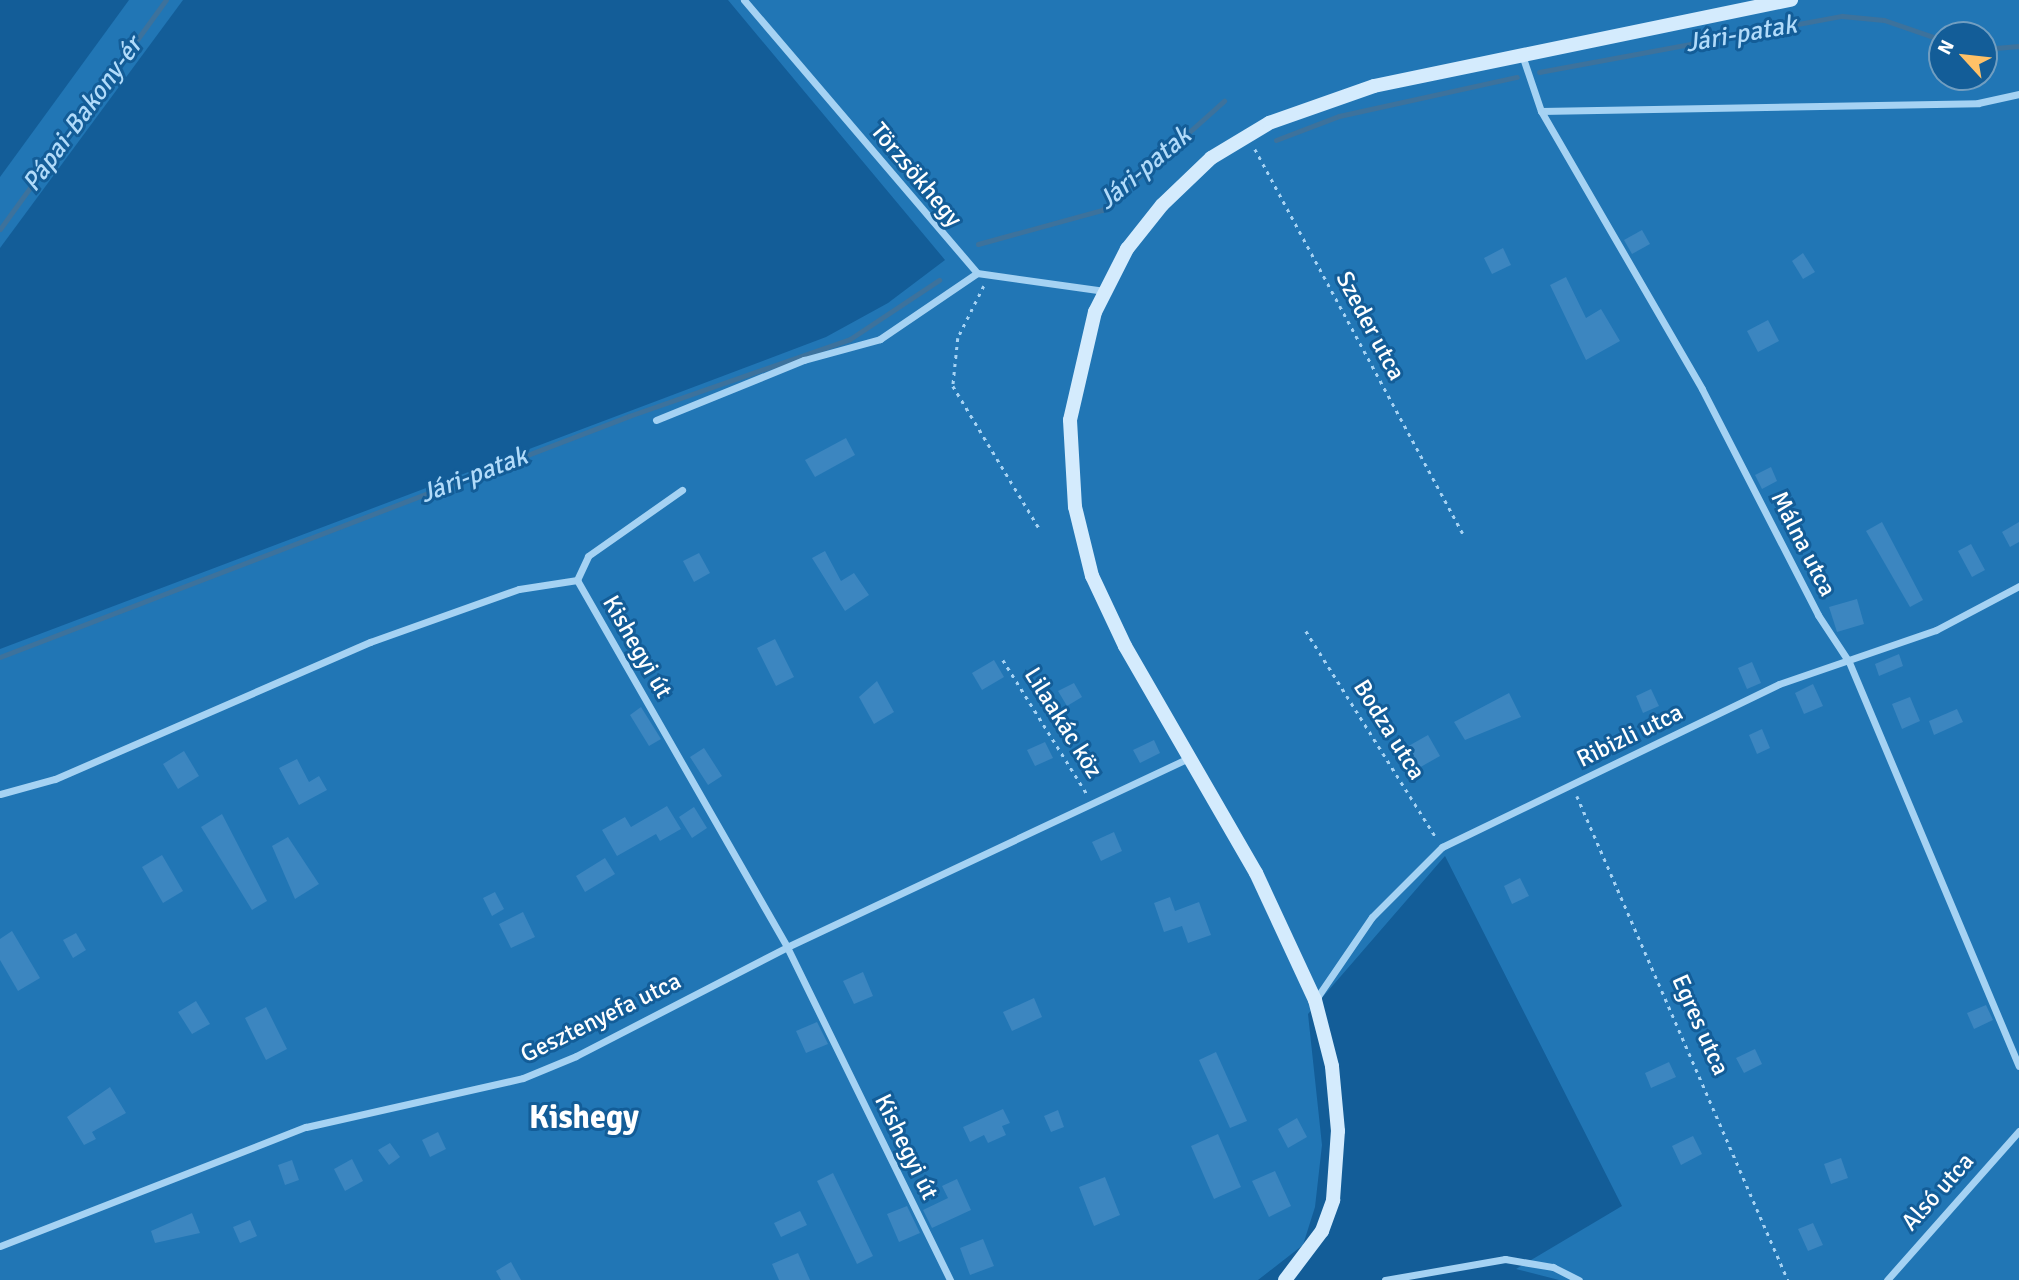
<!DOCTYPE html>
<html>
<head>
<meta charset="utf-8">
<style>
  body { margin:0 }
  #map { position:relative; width:2019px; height:1280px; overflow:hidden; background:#135d98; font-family:Signika,sans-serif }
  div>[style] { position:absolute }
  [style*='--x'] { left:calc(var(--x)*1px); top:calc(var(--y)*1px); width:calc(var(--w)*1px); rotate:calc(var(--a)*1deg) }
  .green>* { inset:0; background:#2176b5 }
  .stream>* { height:5px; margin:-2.5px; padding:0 2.5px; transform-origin:2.5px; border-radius:2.5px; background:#3d729c }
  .building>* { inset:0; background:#3c86c0 }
  .path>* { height:2.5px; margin-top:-1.25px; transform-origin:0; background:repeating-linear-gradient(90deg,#a5d2f3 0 3.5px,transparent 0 8.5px) }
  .minor>* { height:7px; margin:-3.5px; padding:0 3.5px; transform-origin:3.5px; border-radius:3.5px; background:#a5d2f3 }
  .secondary>* { height:14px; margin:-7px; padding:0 7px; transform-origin:7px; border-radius:7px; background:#d4ebfd }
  span { translate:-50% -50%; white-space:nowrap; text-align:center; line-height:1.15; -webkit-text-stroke:6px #135d98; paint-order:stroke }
  .street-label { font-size:24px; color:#fff }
  .water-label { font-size:26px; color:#b1dbfa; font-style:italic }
  .district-label { font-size:32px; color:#fff; font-weight:700 }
  .north { position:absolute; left:1928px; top:21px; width:70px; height:70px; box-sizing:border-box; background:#135d98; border:2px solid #719ec1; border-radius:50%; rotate:297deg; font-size:19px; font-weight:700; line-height:28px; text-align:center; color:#fff }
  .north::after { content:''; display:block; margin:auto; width:24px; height:32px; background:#ffc167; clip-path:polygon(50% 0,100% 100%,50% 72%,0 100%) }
</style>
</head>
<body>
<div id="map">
  <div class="green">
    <div style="clip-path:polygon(129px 0,183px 0,0 248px,0 177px)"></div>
    <div style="clip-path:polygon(evenodd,728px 0,2019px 0,2019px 1280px,1559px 1280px,1516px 1269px,1622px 1206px,1445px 856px,1308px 1014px,1322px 1145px,1315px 1207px,1303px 1245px,1258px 1280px,0 1280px,0 649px,826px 337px,888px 303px,945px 260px,728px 0,1942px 35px,1984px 35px,1984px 77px,1942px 77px,1942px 35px)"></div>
  </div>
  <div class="stream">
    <div style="--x:1984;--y:49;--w:35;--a:-5"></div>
    <div style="--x:1539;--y:72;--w:308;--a:-10.5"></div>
    <div style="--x:1842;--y:16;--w:42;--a:5.4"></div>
    <div style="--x:1884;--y:20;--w:61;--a:19"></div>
    <div style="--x:1276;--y:140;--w:67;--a:-20.9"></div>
    <div style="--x:1339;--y:116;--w:182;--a:-12.4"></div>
    <div style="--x:0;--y:229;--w:283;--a:-54.1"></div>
    <div style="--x:978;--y:244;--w:129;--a:-15.3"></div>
    <div style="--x:1102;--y:210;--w:164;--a:-41.8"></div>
    <div style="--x:0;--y:657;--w:674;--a:-20.96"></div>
    <div style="--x:629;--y:416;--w:234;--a:-19.2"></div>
    <div style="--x:850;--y:339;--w:107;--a:-33.5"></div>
  </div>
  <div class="building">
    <div style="clip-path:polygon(1642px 230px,1650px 244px,1632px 254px,1624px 240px)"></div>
    <div style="clip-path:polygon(1503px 248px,1511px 265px,1492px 274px,1484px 258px)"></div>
    <div style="clip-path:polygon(1803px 253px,1815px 272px,1803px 279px,1792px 261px)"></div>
    <div style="clip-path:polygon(1566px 277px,1586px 318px,1601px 309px,1620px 341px,1586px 360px,1550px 285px)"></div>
    <div style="clip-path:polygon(1768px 320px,1779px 341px,1758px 352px,1747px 331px)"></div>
    <div style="clip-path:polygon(846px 438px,855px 455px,815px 477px,805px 460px)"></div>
    <div style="clip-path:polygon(1771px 467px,1777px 481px,1762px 489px,1755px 475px)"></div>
    <div style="clip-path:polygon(1882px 522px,1923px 600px,1910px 607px,1866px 531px)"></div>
    <div style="clip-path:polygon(2019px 522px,2019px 542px,2010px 547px,2002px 532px)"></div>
    <div style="clip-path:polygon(1971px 544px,1985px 570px,1972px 577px,1958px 551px)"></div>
    <div style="clip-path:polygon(825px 551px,841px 581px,854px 573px,869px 595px,845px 611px,812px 558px)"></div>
    <div style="clip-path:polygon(699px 553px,710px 573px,694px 582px,683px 561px)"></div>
    <div style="clip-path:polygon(1857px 599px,1864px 624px,1837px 632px,1829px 607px)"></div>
    <div style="clip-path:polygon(775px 639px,794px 677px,776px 686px,757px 648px)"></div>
    <div style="clip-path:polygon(1899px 654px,1903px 666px,1879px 676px,1875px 664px)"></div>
    <div style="clip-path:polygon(994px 660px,1004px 677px,982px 690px,972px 673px)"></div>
    <div style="clip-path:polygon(1752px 662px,1761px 683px,1747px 689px,1738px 668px)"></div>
    <div style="clip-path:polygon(877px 681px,894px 712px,874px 724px,859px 697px)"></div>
    <div style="clip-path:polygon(1074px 683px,1082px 697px,1067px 706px,1058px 691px)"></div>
    <div style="clip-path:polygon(1813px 684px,1823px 706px,1804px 714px,1795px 693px)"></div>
    <div style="clip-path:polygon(1651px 689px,1659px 706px,1643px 713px,1636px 696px)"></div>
    <div style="clip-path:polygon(1509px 693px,1521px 717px,1465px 740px,1454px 722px)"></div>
    <div style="clip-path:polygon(1910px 697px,1920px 721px,1902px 729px,1892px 704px)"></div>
    <div style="clip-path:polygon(641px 707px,661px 739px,649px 746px,630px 715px)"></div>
    <div style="clip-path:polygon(1957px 709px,1963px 722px,1934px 735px,1929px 721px)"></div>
    <div style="clip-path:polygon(1762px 729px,1770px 748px,1757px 754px,1749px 735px)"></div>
    <div style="clip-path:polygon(1428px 735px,1440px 756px,1417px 769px,1405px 748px)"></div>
    <div style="clip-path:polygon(1154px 740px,1160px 753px,1140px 763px,1133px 750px)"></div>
    <div style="clip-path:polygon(1045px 742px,1053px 758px,1035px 766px,1027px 750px)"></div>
    <div style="clip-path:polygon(704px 748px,722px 776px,708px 785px,690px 757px)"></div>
    <div style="clip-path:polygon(184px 751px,199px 776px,178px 789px,163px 764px)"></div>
    <div style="clip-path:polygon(297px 759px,309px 782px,319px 776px,327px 790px,299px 805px,279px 768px)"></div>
    <div style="clip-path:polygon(667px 806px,681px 829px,660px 841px,656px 834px,617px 856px,602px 830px,625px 817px,631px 827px)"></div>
    <div style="clip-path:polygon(694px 807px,707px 828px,692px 838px,679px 817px)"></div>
    <div style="clip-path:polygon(222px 814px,267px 901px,252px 910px,201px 827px)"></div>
    <div style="clip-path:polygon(1114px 832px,1122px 851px,1101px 861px,1092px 842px)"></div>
    <div style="clip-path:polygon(288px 837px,319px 884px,295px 899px,272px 846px)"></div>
    <div style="clip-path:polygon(162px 855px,183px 891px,163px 903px,142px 867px)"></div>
    <div style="clip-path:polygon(605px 858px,615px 874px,585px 892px,576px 876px)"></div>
    <div style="clip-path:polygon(1520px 878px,1529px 896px,1512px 904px,1504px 886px)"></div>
    <div style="clip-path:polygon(495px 892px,504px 909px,492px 916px,483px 898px)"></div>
    <div style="clip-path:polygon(1170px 897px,1175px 911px,1199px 902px,1211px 935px,1188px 943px,1182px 926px,1164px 932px,1154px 903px)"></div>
    <div style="clip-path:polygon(523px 912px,535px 937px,511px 948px,499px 924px)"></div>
    <div style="clip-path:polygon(12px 931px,40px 978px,18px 991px,0 960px,0 939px)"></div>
    <div style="clip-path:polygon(76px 933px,86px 950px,73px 958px,63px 940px)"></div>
    <div style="clip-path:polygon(863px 972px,873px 996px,854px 1004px,843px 981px)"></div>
    <div style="clip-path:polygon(1034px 998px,1042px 1017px,1012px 1031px,1003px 1012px)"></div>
    <div style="clip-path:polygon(196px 1001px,210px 1024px,192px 1034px,178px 1012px)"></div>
    <div style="clip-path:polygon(1986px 1005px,1993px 1020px,1974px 1029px,1967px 1013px)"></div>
    <div style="clip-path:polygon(266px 1007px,287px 1049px,266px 1060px,245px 1018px)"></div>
    <div style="clip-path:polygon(817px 1022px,828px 1044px,806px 1053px,796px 1031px)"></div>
    <div style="clip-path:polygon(1755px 1049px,1762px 1064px,1744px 1073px,1736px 1058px)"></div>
    <div style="clip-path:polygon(1216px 1052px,1247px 1121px,1230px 1128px,1199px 1060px)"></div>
    <div style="clip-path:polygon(1669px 1062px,1676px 1077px,1651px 1088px,1645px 1073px)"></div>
    <div style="clip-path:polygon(110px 1087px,126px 1113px,92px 1132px,96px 1139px,84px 1145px,67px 1117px)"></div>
    <div style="clip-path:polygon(1003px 1109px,1010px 1123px,1002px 1126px,1006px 1135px,988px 1143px,984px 1135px,970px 1142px,963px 1127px)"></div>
    <div style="clip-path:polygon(1058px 1110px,1064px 1127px,1051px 1132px,1044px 1116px)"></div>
    <div style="clip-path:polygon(1297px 1118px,1307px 1137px,1288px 1148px,1278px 1129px)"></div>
    <div style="clip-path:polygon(438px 1132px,446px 1149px,430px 1157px,422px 1140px)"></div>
    <div style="clip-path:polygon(1218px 1134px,1241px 1187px,1214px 1199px,1191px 1146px)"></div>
    <div style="clip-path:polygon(1693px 1136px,1702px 1154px,1681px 1165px,1672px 1146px)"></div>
    <div style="clip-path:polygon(390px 1143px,400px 1157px,389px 1165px,378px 1150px)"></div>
    <div style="clip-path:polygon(1841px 1158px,1848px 1178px,1831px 1184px,1824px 1164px)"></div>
    <div style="clip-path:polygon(352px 1159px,363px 1181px,345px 1191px,334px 1169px)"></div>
    <div style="clip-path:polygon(292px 1160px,299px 1180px,285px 1185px,278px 1165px)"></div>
    <div style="clip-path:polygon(1275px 1171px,1291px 1206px,1269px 1217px,1252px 1181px)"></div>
    <div style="clip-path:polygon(833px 1173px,873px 1256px,857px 1264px,817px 1181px)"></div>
    <div style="clip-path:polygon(1105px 1177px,1120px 1215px,1094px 1226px,1079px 1187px)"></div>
    <div style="clip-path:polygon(957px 1179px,971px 1210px,932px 1228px,923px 1210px,948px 1198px,942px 1186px)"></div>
    <div style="clip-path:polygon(907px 1206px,920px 1233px,899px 1242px,887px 1214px)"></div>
    <div style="clip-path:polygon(800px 1211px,807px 1225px,781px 1237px,774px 1223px)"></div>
    <div style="clip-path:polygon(192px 1213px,200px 1233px,155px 1243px,151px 1231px)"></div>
    <div style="clip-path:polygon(250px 1220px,257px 1236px,240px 1243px,233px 1227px)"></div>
    <div style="clip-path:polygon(1813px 1223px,1823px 1245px,1808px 1251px,1798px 1229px)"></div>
    <div style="clip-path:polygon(983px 1239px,994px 1266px,970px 1275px,960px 1248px)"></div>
    <div style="clip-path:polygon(798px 1253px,810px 1280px,779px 1280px,772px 1264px)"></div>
    <div style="clip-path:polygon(511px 1262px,521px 1280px,501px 1280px,496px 1271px)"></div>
  </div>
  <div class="path">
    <div style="--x:1255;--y:149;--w:437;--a:61.6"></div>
    <div style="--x:984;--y:286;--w:58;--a:116.6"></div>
    <div style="--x:958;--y:338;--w:48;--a:95.9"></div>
    <div style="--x:953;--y:386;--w:166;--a:58.8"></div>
    <div style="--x:1306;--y:631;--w:246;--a:57.8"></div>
    <div style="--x:1003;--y:660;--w:158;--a:57.9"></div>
    <div style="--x:1577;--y:796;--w:528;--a:66.45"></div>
  </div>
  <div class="minor">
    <div style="--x:744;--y:0;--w:359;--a:49.5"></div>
    <div style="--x:977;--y:273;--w:129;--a:8"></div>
    <div style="--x:1522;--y:55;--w:59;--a:71.3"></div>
    <div style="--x:1541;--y:111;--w:321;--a:59.9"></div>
    <div style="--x:1702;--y:389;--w:254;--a:62.8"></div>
    <div style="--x:1818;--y:615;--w:56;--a:56.6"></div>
    <div style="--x:1849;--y:662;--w:438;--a:67.2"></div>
    <div style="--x:1541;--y:111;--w:437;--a:-1"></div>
    <div style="--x:1978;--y:103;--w:42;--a:-12.4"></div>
    <div style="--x:656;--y:420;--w:160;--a:-22.1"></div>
    <div style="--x:804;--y:360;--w:79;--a:-15.4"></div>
    <div style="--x:880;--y:339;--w:117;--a:-34.2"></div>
    <div style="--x:577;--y:580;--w:423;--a:60.2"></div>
    <div style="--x:787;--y:947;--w:371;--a:63.9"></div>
    <div style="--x:577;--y:580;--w:26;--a:-65"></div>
    <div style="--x:588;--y:556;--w:115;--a:-35.1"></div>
    <div style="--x:0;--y:794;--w:57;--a:-15.3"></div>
    <div style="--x:55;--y:779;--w:344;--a:-23.5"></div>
    <div style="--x:370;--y:642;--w:158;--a:-19.6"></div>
    <div style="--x:519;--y:589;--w:59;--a:-8.8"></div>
    <div style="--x:1316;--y:999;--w:99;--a:-55.7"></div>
    <div style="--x:1372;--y:917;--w:99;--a:-45"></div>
    <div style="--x:1442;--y:847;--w:374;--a:-25.8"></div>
    <div style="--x:1779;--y:684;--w:166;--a:-19"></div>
    <div style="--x:1936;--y:630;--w:94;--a:-27.9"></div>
    <div style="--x:0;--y:1246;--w:328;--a:-21.3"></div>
    <div style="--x:306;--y:1127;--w:222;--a:-12.7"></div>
    <div style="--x:523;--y:1078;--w:57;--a:-22.5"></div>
    <div style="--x:576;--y:1056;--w:237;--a:-27.3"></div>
    <div style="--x:787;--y:947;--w:446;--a:-25.2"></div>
    <div style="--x:1385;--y:1280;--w:122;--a:-9.9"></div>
    <div style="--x:1505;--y:1259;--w:49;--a:9.5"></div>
    <div style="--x:1553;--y:1267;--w:29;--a:27"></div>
    <div style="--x:1887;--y:1280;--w:199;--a:-48.5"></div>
  </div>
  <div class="secondary">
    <div style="--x:1285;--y:1280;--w:61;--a:-52.9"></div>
    <div style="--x:1322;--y:1231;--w:33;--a:-70"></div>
    <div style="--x:1333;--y:1200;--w:69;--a:-85.9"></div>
    <div style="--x:1338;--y:1131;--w:65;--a:-95.3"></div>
    <div style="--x:1332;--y:1066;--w:68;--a:-104.4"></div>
    <div style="--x:1315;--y:1000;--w:140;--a:-114.9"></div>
    <div style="--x:1256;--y:873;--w:262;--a:-120"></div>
    <div style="--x:1125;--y:646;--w:77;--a:-115.2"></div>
    <div style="--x:1092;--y:576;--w:71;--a:-103.8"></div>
    <div style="--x:1075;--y:507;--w:87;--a:-93.3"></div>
    <div style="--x:1070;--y:420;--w:111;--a:-77"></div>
    <div style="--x:1095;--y:312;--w:71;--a:-63.1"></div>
    <div style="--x:1127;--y:249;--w:56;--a:-51.5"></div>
    <div style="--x:1162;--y:205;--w:68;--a:-43.8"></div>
    <div style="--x:1211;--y:158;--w:68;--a:-31.1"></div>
    <div style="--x:1269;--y:123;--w:111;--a:-19.4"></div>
    <div style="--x:1374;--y:86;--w:426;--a:-11.7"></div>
  </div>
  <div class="street-label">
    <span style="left:916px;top:175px;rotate:50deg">Törzsökhegy</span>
    <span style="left:1370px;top:326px;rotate:62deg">Szeder utca</span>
    <span style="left:1803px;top:544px;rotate:63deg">Málna utca</span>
    <span style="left:637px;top:647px;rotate:60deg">Kishegyi út</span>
    <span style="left:1063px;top:723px;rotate:58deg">Lilaakác köz</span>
    <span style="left:1389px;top:730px;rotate:58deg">Bodza utca</span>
    <span style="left:1630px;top:736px;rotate:-26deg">Ribizli utca</span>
    <span style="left:601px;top:1018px;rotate:-26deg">Gesztenyefa utca</span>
    <span style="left:1700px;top:1025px;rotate:66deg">Egres utca</span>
    <span style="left:906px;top:1147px;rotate:64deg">Kishegyi út</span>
    <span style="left:1938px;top:1192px;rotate:-48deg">Alsó utca</span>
  </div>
  <div class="water-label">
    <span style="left:1741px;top:35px;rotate:-10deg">Jári-patak</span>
    <span style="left:83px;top:115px;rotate:-54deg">Pápai-Bakony-ér</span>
    <span style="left:1145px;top:169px;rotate:-40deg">Jári-patak</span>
    <span style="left:474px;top:476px;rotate:-21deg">Jári-patak</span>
  </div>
  <div class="district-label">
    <span style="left:584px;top:1118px">Kishegy</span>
  </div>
  <div class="north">N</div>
</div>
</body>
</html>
